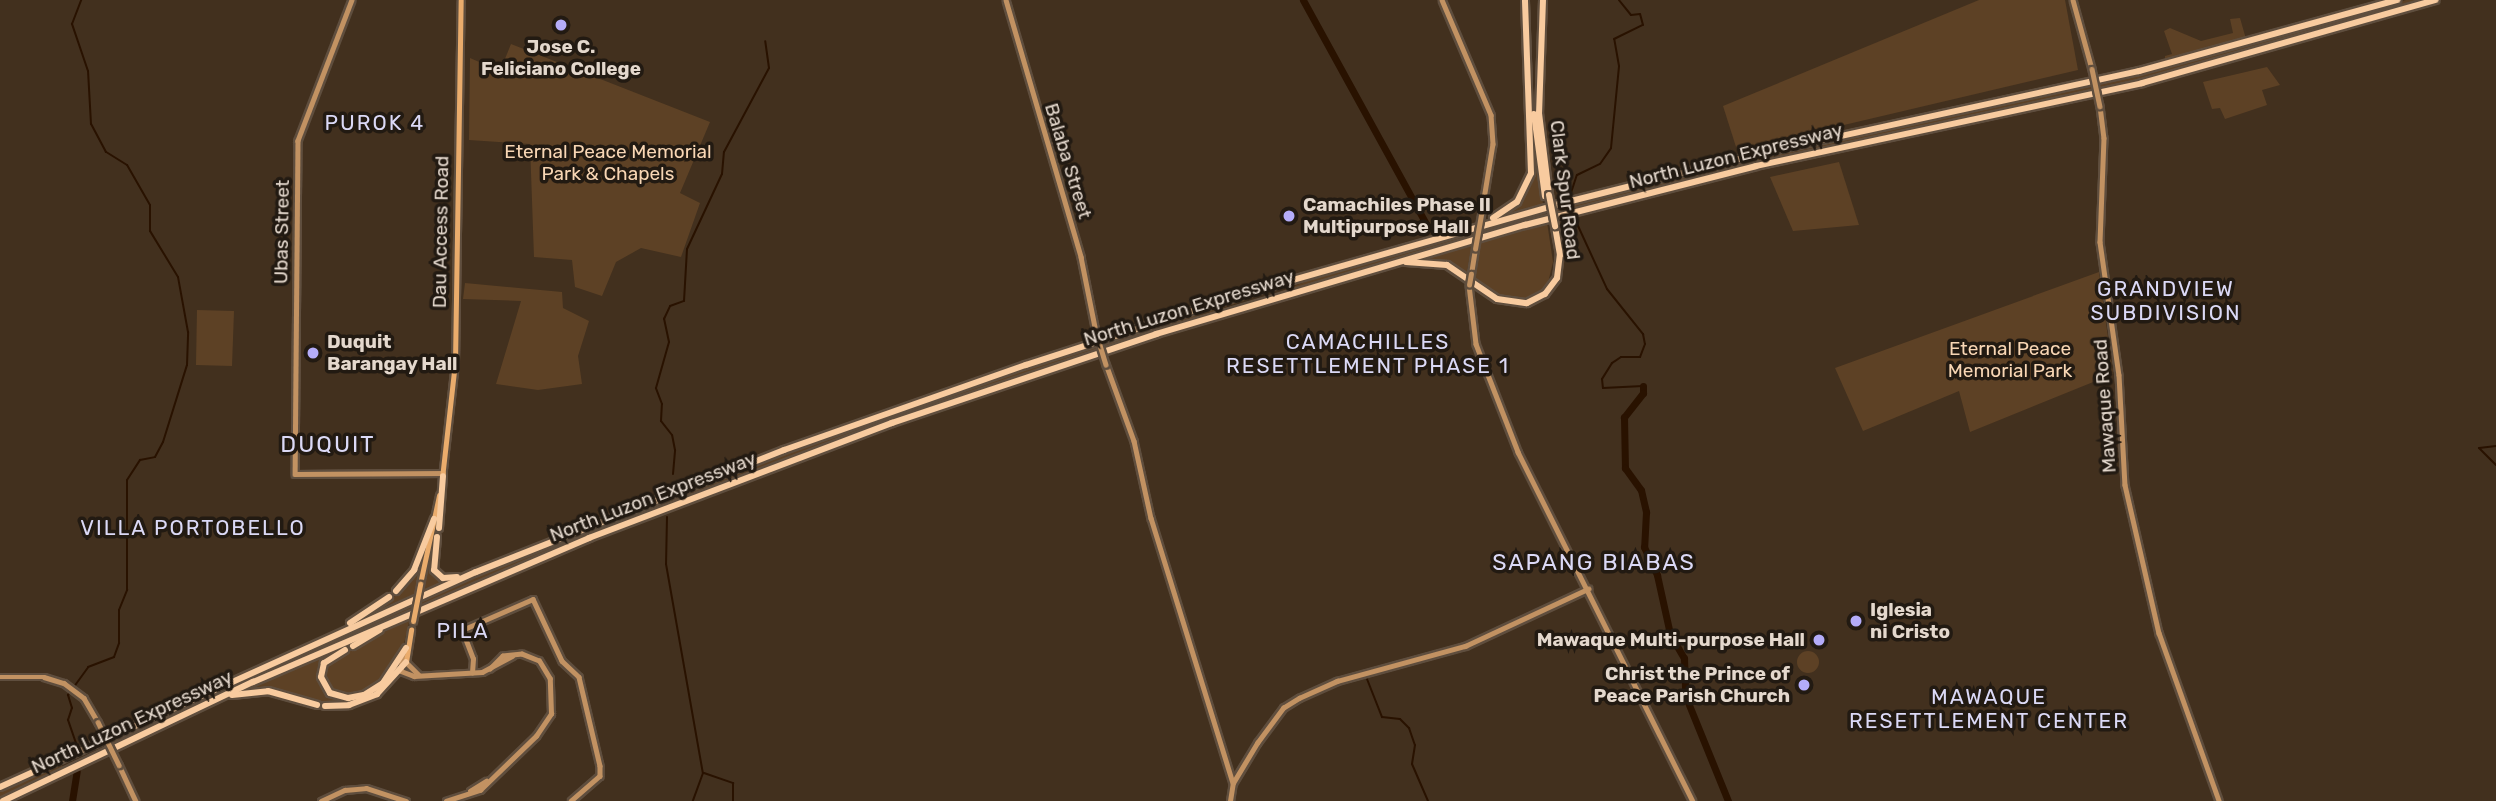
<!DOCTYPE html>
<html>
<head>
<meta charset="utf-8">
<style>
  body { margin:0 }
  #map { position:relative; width:2496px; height:801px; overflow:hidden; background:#42301e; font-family:Rubik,sans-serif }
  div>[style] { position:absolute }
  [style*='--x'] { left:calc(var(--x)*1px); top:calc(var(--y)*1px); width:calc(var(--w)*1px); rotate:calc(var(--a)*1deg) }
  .green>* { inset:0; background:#5d4125 }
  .round { border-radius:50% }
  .stream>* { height:2px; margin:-1px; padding:0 1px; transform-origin:1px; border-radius:1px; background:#291200 }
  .river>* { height:7px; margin:-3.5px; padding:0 3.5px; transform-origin:3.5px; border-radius:3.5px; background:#291200 }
  .roads { filter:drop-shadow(2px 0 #5f4e3e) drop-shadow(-2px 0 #5f4e3e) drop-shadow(0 2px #5f4e3e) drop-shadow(0 -2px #5f4e3e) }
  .secondary>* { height:4.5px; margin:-2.25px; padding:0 2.25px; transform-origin:2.25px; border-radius:2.25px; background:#c29262 }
  .primary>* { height:5px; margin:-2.5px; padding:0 2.5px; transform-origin:2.5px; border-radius:2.5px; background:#eaac6c }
  .highway>* { height:6px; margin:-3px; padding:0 3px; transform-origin:3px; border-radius:3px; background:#f8cb9f }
  .bridges { filter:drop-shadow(2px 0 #5f4e3e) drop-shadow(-2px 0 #5f4e3e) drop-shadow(0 2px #5f4e3e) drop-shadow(0 -2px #5f4e3e) }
  .secondary-bridge>* { height:4.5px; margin:-2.25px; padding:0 2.25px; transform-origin:2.25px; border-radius:2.25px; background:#c29262 }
  .primary-bridge>* { height:5px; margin:-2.5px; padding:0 2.5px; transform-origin:2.5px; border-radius:2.5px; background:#eaac6c }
  .highway-bridge>* { height:6px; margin:-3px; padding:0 3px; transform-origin:3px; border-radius:3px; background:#f8cb9f }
  .dots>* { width:19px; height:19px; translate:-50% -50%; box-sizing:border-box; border:4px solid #221a12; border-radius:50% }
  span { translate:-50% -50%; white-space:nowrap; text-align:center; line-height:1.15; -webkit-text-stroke:7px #221a12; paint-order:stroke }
  .poi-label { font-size:19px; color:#e4d8cd; font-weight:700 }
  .left { translate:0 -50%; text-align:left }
  .right { translate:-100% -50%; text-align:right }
  .park-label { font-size:19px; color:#f8d6b4 }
  .street-label { font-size:19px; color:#e4d8cd }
  .neighbourhood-label { font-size:21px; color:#dbd9f6; letter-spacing:2px }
  .quarter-label { font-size:23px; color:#dbd9f6; letter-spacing:2px }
</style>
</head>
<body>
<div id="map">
  <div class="green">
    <div style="clip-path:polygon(1979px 0,2065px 0,2078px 70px,1737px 150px,1723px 106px)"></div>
    <div style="clip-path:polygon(2406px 0,2426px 0,2254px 51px,2097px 90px,2095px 83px,2253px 45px)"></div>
    <div style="clip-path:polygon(2240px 18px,2246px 39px,2165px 62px,2165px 56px,2172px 54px,2164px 31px,2170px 28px,2201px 41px,2233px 33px,2230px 19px)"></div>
    <div style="clip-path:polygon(511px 44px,710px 122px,680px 193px,700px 203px,681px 257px,641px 248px,616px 262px,602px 296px,575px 287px,572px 260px,534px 257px,530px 144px,469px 140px,470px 58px,500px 71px)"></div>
    <div style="clip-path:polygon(2267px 67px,2280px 85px,2262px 90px,2267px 105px,2225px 119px,2220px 108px,2212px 109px,2203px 82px)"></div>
    <div style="clip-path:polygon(2090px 84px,2092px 91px,1815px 149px,1555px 214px,1554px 209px,1616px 191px)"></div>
    <div style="clip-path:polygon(1532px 139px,1543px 204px,1505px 217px,1528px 189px)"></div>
    <div style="clip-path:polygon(1839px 162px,1859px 225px,1793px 231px,1770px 177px)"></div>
    <div style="clip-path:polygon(1544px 210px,1545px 216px,1479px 235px,1480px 229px)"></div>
    <div style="clip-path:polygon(1547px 222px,1553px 262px,1547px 287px,1540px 293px,1515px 301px,1498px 296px,1473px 276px,1478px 242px)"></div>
    <div style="clip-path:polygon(1475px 230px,1474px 236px,1275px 294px,1327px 273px)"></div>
    <div style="clip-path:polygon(1472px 243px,1467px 272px,1424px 256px)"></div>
    <div style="clip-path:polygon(2099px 272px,2113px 374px,1970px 432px,1959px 391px,1863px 431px,1835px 368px)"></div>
    <div style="clip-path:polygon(465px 283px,562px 292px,563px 308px,589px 321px,578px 356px,582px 384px,538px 390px,496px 384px,521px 301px,463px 299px)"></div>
    <div style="clip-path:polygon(1277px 285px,1252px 298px,1101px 349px,1099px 342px)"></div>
    <div style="clip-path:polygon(197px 310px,234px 311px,232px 366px,196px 365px)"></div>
    <div style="clip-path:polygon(1096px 343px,1098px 350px,666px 505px,661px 502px,771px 457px)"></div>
    <div style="clip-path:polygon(640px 507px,643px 514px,418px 607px,420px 598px)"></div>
    <div style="clip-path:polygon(435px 537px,432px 571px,444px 582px,422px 591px)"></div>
    <div style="clip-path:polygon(426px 548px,415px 594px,382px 608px,410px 582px)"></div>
    <div style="clip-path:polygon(414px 600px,412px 609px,222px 691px,221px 689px)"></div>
    <div style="clip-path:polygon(410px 618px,403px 648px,387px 675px,365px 692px,346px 696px,331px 692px,323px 680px,327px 663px)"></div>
    <div style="clip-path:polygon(331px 651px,322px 662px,321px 685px,332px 698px,345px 704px,307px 702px,277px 692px,244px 692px)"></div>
    <div class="round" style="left:1797px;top:651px;width:22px;height:22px"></div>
    <div style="clip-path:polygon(203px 699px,110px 747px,106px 740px)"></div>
    <div style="clip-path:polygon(61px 763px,63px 768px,0 797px,0 790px)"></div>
  </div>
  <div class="stream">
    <div style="--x:1569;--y:199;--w:25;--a:-72"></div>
    <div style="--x:1577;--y:175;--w:25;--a:-26"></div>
    <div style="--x:1600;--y:164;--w:19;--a:-55"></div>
    <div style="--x:1611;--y:148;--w:82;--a:-84.4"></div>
    <div style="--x:1619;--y:66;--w:27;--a:-100"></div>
    <div style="--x:1614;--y:39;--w:32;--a:-26"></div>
    <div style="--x:1643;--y:25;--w:11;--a:-105"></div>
    <div style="--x:1640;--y:14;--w:9;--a:174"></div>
    <div style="--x:1631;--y:15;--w:19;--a:-129"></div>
    <div style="--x:1573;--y:215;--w:81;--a:65.3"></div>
    <div style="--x:1607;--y:289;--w:58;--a:51.3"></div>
    <div style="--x:1643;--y:334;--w:10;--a:79"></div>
    <div style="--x:1645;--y:344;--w:14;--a:111"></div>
    <div style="--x:1640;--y:357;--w:19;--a:180"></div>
    <div style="--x:1621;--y:357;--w:11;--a:146"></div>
    <div style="--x:1612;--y:363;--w:19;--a:122"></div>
    <div style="--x:1602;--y:379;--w:9;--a:84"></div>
    <div style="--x:1603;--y:388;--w:40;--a:-2.9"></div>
    <div style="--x:2496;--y:446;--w:17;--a:173"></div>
    <div style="--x:2479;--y:448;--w:24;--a:45"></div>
    <div style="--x:673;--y:474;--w:24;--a:-85"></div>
    <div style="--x:675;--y:450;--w:15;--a:-101"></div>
    <div style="--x:672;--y:435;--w:18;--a:-128"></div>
    <div style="--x:661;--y:421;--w:17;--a:-87"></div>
    <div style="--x:662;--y:404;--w:17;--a:-111"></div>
    <div style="--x:656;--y:388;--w:48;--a:-74.2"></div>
    <div style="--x:669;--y:342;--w:24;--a:-102"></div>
    <div style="--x:664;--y:319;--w:14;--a:-65"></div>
    <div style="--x:670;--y:306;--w:15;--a:-20"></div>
    <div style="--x:684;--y:301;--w:52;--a:-86.7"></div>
    <div style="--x:687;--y:249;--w:83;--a:-65"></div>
    <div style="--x:722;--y:174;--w:22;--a:-85"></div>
    <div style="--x:724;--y:152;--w:95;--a:-61.8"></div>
    <div style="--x:769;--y:68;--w:27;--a:-98"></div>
    <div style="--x:667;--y:517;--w:47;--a:91.2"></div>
    <div style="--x:666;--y:564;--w:212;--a:80"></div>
    <div style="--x:703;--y:773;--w:30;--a:110"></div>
    <div style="--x:1367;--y:679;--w:41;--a:68.5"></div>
    <div style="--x:1382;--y:717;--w:18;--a:6"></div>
    <div style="--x:1400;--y:719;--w:13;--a:45"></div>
    <div style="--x:1409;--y:728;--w:18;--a:71"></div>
    <div style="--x:1415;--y:745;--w:19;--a:99"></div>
    <div style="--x:1412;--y:764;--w:40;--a:66.6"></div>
    <div style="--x:78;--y:749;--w:31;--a:-109"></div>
    <div style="--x:68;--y:720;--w:13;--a:-72"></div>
    <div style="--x:72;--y:708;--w:14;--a:-107"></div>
    <div style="--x:68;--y:695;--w:34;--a:-54"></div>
    <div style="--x:88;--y:667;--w:28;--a:-21"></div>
    <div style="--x:114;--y:657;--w:15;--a:-70"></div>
    <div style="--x:119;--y:643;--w:33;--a:-90"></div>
    <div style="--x:119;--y:610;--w:22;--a:-68"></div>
    <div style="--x:127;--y:590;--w:110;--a:-90"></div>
    <div style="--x:127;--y:480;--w:24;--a:-57"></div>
    <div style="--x:140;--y:460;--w:15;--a:-11"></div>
    <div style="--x:155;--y:457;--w:17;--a:-62"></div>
    <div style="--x:163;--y:442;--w:81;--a:-72.7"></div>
    <div style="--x:187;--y:365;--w:33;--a:-88"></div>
    <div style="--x:188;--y:332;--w:56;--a:-100.3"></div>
    <div style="--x:178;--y:277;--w:54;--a:-121.3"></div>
    <div style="--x:150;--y:231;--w:26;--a:-90"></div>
    <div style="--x:150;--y:205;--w:46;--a:-119.9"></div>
    <div style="--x:127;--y:165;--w:25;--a:-148"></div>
    <div style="--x:106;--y:152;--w:32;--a:-118"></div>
    <div style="--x:91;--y:124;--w:53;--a:-93.2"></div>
    <div style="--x:88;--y:71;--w:50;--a:-108.8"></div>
    <div style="--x:72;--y:24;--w:26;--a:-69"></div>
    <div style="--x:704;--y:773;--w:31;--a:19"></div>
    <div style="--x:733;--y:783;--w:18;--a:90"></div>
  </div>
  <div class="river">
    <div style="--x:1303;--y:0;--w:256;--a:61.2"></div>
    <div style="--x:1643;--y:386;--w:7;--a:90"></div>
    <div style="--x:1643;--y:393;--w:31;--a:128"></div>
    <div style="--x:1624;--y:417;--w:51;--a:88.9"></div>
    <div style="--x:1625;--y:468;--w:27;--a:54"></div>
    <div style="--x:1641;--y:490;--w:23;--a:77"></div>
    <div style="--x:1646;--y:512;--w:35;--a:93"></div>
    <div style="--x:1644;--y:547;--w:31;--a:65"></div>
    <div style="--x:1657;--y:575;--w:60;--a:77.6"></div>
    <div style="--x:1670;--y:634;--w:28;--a:60"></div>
    <div style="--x:1684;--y:658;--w:37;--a:88"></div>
    <div style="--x:1685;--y:695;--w:114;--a:67.9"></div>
    <div style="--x:72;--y:801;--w:30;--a:-81"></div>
  </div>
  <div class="roads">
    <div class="secondary">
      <div style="--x:352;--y:0;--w:151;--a:111"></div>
      <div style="--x:298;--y:141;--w:333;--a:90.5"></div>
      <div style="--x:295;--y:474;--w:148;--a:-0.4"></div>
      <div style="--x:1006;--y:0;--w:268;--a:73.7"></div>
      <div style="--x:1081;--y:257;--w:76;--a:78.7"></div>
      <div style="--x:1442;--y:0;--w:125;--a:66.9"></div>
      <div style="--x:1491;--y:115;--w:29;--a:86"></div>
      <div style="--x:1493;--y:144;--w:68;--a:99.3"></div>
      <div style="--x:2073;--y:0;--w:72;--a:74.6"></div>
      <div style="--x:2100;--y:106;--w:32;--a:83"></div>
      <div style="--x:2104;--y:138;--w:104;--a:92.2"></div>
      <div style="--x:2100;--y:242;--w:134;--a:81.9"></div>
      <div style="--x:2119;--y:375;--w:110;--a:86.9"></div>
      <div style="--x:2125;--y:485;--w:152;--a:77.1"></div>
      <div style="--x:2159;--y:633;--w:178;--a:70.3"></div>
      <div style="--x:1471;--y:274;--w:25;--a:-81"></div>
      <div style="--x:1469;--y:285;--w:59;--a:83.2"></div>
      <div style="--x:1476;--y:344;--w:116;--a:68.7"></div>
      <div style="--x:1518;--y:452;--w:390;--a:63.4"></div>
      <div style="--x:1106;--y:364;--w:82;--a:70"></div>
      <div style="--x:1134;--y:441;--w:79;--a:77.6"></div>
      <div style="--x:1151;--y:518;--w:277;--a:72.8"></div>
      <div style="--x:403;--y:655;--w:16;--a:97"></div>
      <div style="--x:401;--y:671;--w:14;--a:21"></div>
      <div style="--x:414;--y:676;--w:68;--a:-3.4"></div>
      <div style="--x:482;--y:672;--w:34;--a:-28"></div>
      <div style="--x:406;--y:662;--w:18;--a:45"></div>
      <div style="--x:472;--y:673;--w:14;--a:-86"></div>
      <div style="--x:473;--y:659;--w:31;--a:-111"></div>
      <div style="--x:462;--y:630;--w:77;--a:-23.6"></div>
      <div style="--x:533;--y:599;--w:68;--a:64.9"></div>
      <div style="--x:562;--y:661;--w:23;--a:43"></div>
      <div style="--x:579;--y:677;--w:91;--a:76.7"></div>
      <div style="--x:600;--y:766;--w:10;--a:90"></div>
      <div style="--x:600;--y:776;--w:38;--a:139"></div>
      <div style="--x:0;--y:677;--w:44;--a:0"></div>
      <div style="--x:44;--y:677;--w:21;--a:17"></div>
      <div style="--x:64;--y:683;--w:25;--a:37"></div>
      <div style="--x:84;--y:698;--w:28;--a:60"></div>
      <div style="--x:119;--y:765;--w:40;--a:65"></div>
      <div style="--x:470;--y:791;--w:19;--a:-32"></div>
      <div style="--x:321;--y:801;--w:26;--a:-25"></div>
      <div style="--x:345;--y:790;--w:21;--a:-5"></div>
      <div style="--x:366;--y:788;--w:42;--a:18"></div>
      <div style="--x:446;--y:801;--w:36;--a:-18"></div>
      <div style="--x:480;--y:790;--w:78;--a:-44"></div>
      <div style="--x:536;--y:736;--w:27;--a:-56"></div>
      <div style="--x:551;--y:714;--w:35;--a:-92"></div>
      <div style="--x:550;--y:679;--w:21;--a:-121"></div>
      <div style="--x:539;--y:661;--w:18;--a:-158"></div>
      <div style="--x:522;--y:654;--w:19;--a:174"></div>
      <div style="--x:503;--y:656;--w:18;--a:135"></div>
      <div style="--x:1230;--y:801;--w:18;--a:-81"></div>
      <div style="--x:1233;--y:783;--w:47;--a:-59"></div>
      <div style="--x:1257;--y:743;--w:44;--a:-53.4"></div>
      <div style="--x:1283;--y:708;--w:19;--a:-32"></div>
      <div style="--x:1299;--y:698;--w:42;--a:-24.1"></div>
      <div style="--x:1337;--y:681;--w:133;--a:-15.3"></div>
      <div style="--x:1465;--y:646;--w:136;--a:-24.9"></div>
    </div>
    <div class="primary">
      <div style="--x:442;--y:478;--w:117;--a:-83.6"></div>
      <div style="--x:455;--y:362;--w:362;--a:-89.1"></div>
      <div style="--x:420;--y:584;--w:91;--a:-77.9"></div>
      <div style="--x:406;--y:662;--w:33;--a:-81"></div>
    </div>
    <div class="highway">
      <div style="--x:1543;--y:0;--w:113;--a:92"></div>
      <div style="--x:1539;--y:113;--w:83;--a:83"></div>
      <div style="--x:1534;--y:114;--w:83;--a:82.4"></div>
      <div style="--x:1493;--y:218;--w:29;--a:-34"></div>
      <div style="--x:1517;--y:202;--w:32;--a:-64"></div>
      <div style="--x:1531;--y:173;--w:173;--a:-92"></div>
      <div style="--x:1406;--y:262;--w:41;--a:4.2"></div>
      <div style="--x:1447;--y:265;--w:60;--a:34.2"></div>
      <div style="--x:1497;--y:299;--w:30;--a:8"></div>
      <div style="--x:1527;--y:303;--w:20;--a:-27"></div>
      <div style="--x:1545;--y:294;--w:20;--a:-53"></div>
      <div style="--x:1557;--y:278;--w:23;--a:-83"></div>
      <div style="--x:1560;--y:255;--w:29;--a:-100"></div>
      <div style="--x:439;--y:528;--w:52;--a:-85.6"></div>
      <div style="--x:437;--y:537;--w:33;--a:95"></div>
      <div style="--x:434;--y:570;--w:12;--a:42"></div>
      <div style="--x:443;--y:578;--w:14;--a:-4"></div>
      <div style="--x:396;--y:591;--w:28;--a:-49"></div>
      <div style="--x:414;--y:570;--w:55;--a:-68.6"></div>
      <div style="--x:350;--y:623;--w:47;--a:-33.7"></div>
      <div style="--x:353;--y:646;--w:31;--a:-31"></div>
      <div style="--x:345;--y:650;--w:25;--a:148"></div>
      <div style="--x:324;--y:663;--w:14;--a:102"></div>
      <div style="--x:321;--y:677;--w:18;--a:61"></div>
      <div style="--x:330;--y:693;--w:19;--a:16"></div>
      <div style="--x:348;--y:698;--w:16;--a:-11"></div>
      <div style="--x:364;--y:695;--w:22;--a:-32"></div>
      <div style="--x:383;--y:683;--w:42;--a:-56.7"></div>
      <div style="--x:232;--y:695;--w:36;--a:-6"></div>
      <div style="--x:268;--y:691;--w:51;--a:15.9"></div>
      <div style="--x:325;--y:706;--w:24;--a:-2"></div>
      <div style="--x:349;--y:705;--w:30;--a:-21"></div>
      <div style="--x:377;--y:694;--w:43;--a:-47.8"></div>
      <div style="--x:0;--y:787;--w:522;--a:-24.31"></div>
      <div style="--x:476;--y:572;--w:331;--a:-21.6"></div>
      <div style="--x:784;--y:450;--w:256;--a:-19.4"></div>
      <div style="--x:1026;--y:365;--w:232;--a:-18"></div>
      <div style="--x:1247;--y:293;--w:320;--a:-15.9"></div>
      <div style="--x:1555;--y:205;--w:205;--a:-14.1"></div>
      <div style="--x:1754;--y:155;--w:394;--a:-12.3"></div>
      <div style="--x:2139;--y:71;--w:268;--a:-15.4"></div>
      <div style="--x:3;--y:801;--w:277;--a:-25.5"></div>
      <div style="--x:253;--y:682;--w:366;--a:-23.2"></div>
      <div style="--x:589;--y:538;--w:324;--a:-20.8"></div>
      <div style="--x:892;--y:423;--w:279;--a:-18.6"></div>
      <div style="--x:1156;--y:334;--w:385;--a:-16.5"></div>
      <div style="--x:1525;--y:225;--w:238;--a:-14.3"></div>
      <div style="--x:1756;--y:166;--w:395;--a:-12.1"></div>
      <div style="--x:2142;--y:83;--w:305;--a:-15.8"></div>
    </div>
  </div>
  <div class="bridges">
    <div class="secondary-bridge">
      <div style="--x:2092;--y:69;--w:38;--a:78"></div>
      <div style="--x:1475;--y:249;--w:39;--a:-80"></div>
      <div style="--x:1469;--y:285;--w:11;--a:-80"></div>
      <div style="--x:1096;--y:332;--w:34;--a:73"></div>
      <div style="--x:98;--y:722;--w:48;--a:64"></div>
    </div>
    <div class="primary-bridge">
      <div style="--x:413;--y:621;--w:38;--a:-79"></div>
    </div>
    <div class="highway-bridge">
      <div style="--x:1549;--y:195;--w:32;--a:79"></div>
    </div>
  </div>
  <div class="dots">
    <div style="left:561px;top:25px;background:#b4acf9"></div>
    <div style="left:1289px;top:216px;background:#b4acf9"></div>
    <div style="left:313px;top:353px;background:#b4acf9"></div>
    <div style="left:1856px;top:621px;background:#b4acf9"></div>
    <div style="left:1819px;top:640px;background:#b4acf9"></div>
    <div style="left:1804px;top:685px;background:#b4acf9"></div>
  </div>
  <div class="poi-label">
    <span style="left:561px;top:58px">Jose C.<br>Feliciano College</span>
    <span class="left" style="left:1303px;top:216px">Camachiles Phase II<br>Multipurpose Hall</span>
    <span class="left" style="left:327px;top:353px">Duquit<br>Barangay Hall</span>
    <span class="left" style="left:1870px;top:621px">Iglesia<br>ni Cristo</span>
    <span class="right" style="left:1805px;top:640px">Mawaque Multi-purpose Hall</span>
    <span class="right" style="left:1790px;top:685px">Christ the Prince of<br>Peace Parish Church</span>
  </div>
  <div class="park-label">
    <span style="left:608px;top:163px">Eternal Peace Memorial<br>Park &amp; Chapels</span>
    <span style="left:2010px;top:360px">Eternal Peace<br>Memorial Park</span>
  </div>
  <div class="street-label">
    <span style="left:1736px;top:156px;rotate:-14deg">North Luzon Expressway</span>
    <span style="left:1068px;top:161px;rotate:73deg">Balaba Street</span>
    <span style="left:1565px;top:190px;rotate:83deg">Clark Spur Road</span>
    <span style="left:282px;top:232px;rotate:-89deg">Ubas Street</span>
    <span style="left:441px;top:232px;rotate:-89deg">Dau Access Road</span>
    <span style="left:1189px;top:308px;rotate:-17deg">North Luzon Expressway</span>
    <span style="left:2105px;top:406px;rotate:-94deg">Mawaque Road</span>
    <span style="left:653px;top:497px;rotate:-21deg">North Luzon Expressway</span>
    <span style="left:132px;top:722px;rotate:-25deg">North Luzon Expressway</span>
  </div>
  <div class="neighbourhood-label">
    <span style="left:375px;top:123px">PUROK 4</span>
    <span style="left:2166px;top:301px">GRANDVIEW<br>SUBDIVISION</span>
    <span style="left:1368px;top:354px">CAMACHILLES<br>RESETTLEMENT PHASE 1</span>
    <span style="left:193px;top:528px">VILLA PORTOBELLO</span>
    <span style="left:463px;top:631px">PILA</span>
    <span style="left:1989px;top:709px">MAWAQUE<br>RESETTLEMENT CENTER</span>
  </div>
  <div class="quarter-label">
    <span style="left:328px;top:444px">DUQUIT</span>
    <span style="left:1594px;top:562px">SAPANG BIABAS</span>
  </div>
</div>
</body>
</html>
